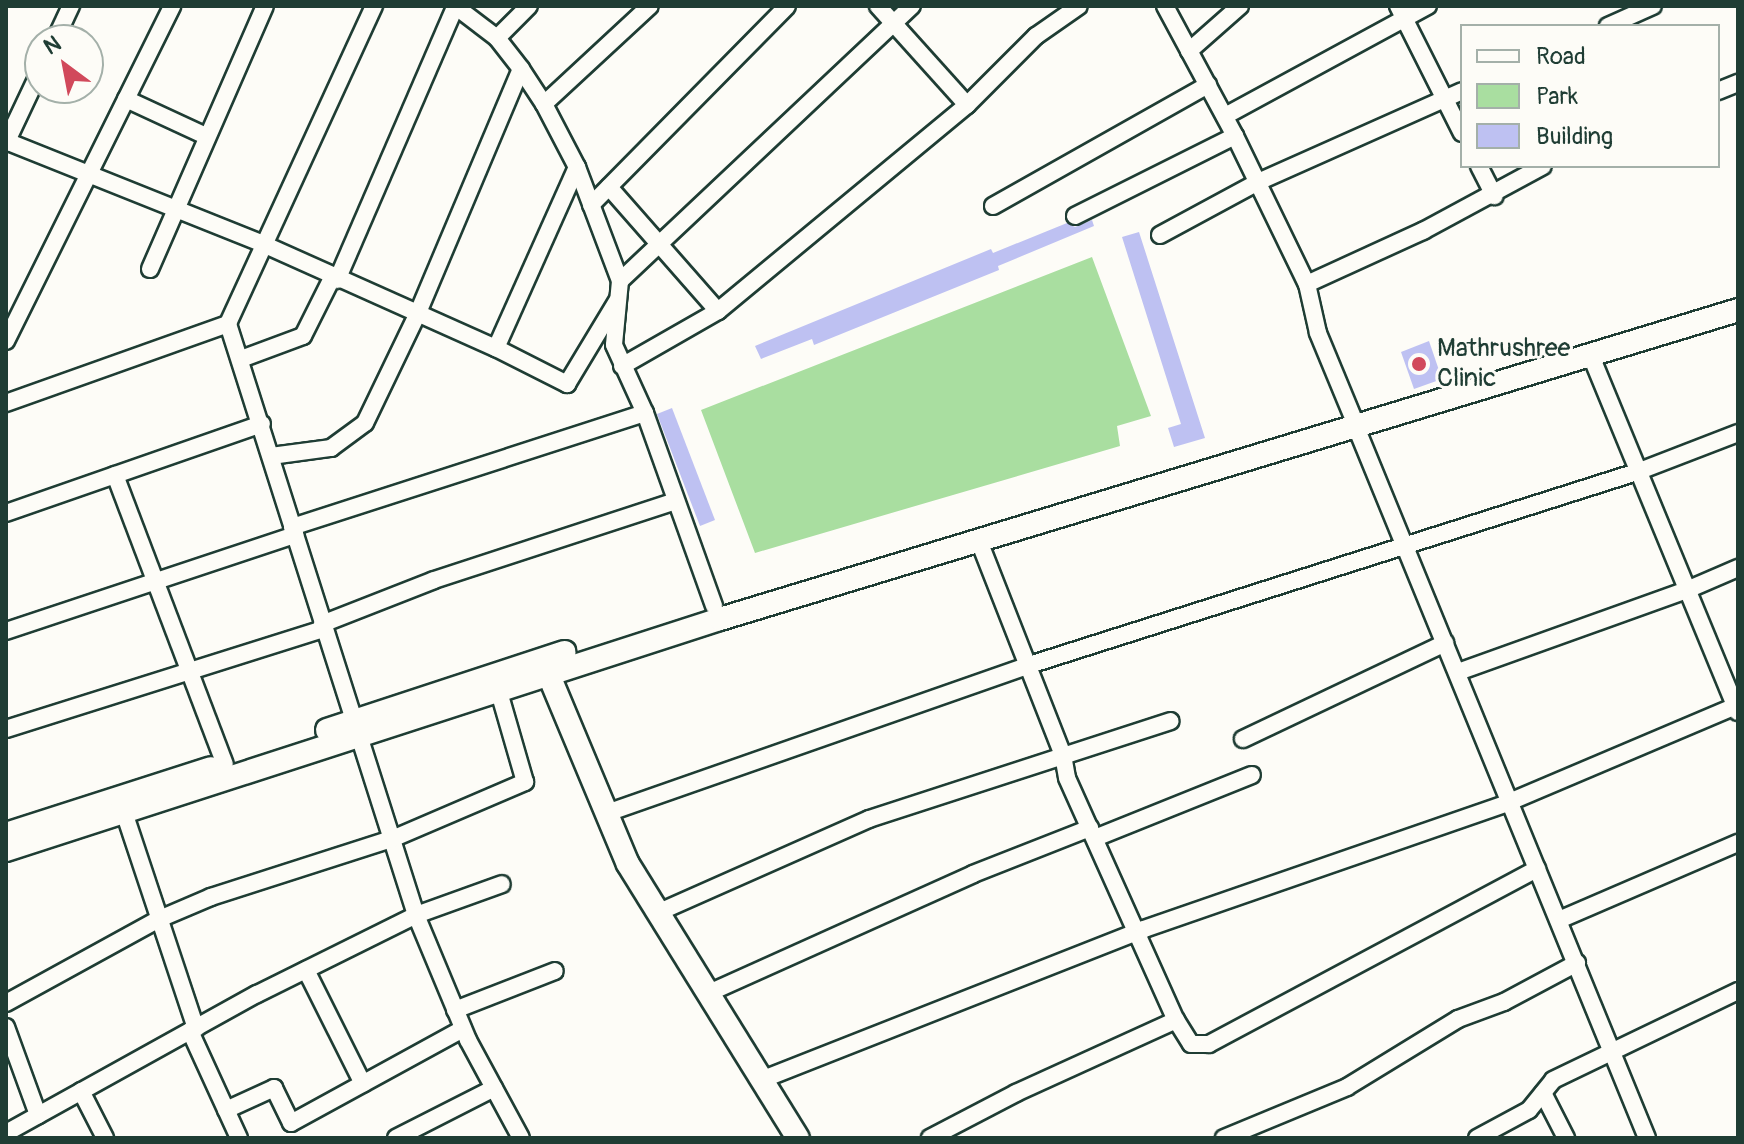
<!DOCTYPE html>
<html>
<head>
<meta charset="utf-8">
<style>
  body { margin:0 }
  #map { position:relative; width:1744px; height:1144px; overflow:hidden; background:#fdfcf7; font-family:Pangolin,sans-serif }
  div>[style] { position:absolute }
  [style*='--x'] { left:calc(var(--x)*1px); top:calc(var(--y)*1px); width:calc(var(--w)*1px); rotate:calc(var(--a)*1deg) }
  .green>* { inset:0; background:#a9dea0 }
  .building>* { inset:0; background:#bec1f2 }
  .roads { filter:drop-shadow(2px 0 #1f3d34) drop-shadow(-2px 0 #1f3d34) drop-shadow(0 2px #1f3d34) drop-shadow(0 -2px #1f3d34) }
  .street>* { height:16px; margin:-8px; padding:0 8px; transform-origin:8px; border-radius:8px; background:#fdfcf7 }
  .secondary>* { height:22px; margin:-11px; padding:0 11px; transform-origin:11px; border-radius:11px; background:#fdfcf7 }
  .dots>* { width:22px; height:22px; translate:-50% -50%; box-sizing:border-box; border:4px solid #fdfcf7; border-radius:50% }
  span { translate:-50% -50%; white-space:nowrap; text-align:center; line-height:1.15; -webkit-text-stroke:6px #fdfcf7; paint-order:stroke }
  .poi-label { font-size:26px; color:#1f3d34 }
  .left { translate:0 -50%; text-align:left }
  .frame { position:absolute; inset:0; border:8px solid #1f3d34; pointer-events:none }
  .legend { position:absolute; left:1460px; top:24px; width:260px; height:144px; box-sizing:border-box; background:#fdfcf7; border:2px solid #a4b0a9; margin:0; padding:10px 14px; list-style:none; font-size:24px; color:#1f3d34 }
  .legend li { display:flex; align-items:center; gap:16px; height:40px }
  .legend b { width:40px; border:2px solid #a4b0a9 }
  .north { position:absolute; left:24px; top:24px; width:80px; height:80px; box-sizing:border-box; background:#fdfcf7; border:2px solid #a4b0a9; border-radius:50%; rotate:328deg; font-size:22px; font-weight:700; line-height:32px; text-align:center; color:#1f3d34 }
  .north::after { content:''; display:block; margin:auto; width:28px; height:36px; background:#d1495b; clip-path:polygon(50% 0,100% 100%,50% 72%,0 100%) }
</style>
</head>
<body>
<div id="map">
  <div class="green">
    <div style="clip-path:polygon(1092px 257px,1151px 416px,1117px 426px,1120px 446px,755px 553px,701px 410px)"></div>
  </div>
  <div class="building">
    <div style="clip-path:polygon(1092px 220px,1094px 226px,998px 266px,999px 270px,814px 345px,812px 339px,761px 359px,755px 346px,991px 249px,993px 253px,1067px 223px,1075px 227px)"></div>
    <div style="clip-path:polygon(1139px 232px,1205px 438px,1174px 447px,1168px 428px,1181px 424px,1122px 237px)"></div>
    <div style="clip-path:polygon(1429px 341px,1442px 379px,1414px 389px,1401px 352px)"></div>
    <div style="clip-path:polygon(672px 408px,715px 520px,700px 526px,657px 414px)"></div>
  </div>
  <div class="roads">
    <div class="street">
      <div style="--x:374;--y:6;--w:350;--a:114.7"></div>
      <div style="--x:228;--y:324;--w:620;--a:72.35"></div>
      <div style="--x:416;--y:915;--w:135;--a:67.4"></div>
      <div style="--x:468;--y:1040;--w:111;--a:61.6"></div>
      <div style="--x:455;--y:6;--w:53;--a:37.3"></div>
      <div style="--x:497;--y:38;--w:39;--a:52"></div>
      <div style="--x:521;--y:69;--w:42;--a:56.7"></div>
      <div style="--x:544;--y:104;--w:71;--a:62.4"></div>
      <div style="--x:577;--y:167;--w:122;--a:69.3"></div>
      <div style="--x:620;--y:281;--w:64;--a:95.4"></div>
      <div style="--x:614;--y:345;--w:75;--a:65.5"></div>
      <div style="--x:645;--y:413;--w:205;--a:70.3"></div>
      <div style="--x:878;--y:6;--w:133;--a:48"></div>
      <div style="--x:1165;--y:6;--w:148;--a:61.7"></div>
      <div style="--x:1235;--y:136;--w:165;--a:64.1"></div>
      <div style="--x:1307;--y:284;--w:50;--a:77.3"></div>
      <div style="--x:1318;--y:333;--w:89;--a:67.5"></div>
      <div style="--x:1398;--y:6;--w:142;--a:63.3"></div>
      <div style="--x:1608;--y:26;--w:49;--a:-24"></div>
      <div style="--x:497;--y:38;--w:45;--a:-45"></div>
      <div style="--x:55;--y:40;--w:38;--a:-65"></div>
      <div style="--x:1189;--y:51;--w:68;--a:-41.4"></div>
      <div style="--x:1718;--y:91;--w:22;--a:-22"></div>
      <div style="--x:126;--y:99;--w:88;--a:24.8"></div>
      <div style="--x:544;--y:104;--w:144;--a:-42.8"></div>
      <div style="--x:1225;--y:116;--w:231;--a:-28.5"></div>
      <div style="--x:6;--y:141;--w:277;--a:21.8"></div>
      <div style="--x:263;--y:244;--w:255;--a:24.1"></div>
      <div style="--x:496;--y:348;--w:80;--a:26.9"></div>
      <div style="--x:567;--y:384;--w:97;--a:-58.9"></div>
      <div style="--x:6;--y:143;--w:80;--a:-64.7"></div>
      <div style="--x:1479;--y:166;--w:34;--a:63"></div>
      <div style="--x:609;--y:187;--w:165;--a:48.7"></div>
      <div style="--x:591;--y:205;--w:279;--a:-45.4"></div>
      <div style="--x:993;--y:206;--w:247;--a:-29.4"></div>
      <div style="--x:1075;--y:216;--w:179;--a:-26.6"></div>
      <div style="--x:1160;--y:235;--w:111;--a:-28.4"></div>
      <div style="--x:1258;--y:182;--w:223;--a:-24"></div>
      <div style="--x:150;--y:269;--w:287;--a:-66.4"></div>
      <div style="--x:337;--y:280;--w:297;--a:-66.6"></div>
      <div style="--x:620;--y:281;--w:401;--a:-43.3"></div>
      <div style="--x:1307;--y:284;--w:128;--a:-24.6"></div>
      <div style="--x:1423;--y:231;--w:136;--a:-28.4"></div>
      <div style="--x:6;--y:341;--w:374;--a:-63.6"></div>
      <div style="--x:496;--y:348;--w:198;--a:-65.9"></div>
      <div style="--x:1591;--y:356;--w:385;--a:67.6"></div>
      <div style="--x:241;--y:359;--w:66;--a:-20.4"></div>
      <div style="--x:303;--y:336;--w:65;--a:-63.4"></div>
      <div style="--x:622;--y:366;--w:111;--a:-29.8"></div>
      <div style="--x:718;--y:311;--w:323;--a:-39.6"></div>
      <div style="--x:967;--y:105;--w:98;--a:-45"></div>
      <div style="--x:1036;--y:36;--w:52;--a:-34.9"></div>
      <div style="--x:6;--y:403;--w:236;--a:-19.6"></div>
      <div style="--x:1356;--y:427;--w:768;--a:67.74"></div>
      <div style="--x:271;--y:456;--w:61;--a:-7.6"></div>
      <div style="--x:331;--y:448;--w:42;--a:-36.3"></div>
      <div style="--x:365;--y:423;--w:120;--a:-64.3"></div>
      <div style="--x:417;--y:315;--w:267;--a:-67.1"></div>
      <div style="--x:115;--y:475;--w:309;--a:69.2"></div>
      <div style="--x:6;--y:513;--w:271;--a:-19.2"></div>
      <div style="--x:292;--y:527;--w:371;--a:-17.9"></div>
      <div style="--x:979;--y:541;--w:230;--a:68.6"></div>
      <div style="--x:1063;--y:755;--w:23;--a:80"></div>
      <div style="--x:1067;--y:778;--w:265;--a:65.8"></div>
      <div style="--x:1176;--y:1020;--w:28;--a:58"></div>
      <div style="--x:1191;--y:1044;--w:18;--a:0"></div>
      <div style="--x:1209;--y:1044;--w:372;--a:-28.1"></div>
      <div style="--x:322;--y:624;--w:120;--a:-21.4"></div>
      <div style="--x:434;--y:580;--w:254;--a:-18.1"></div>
      <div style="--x:6;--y:631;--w:305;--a:-18.4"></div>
      <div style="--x:1458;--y:672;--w:243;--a:-19.7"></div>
      <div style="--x:1687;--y:590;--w:56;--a:-23.3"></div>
      <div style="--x:6;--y:729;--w:333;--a:-17.5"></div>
      <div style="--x:1243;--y:739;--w:224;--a:-25.4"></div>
      <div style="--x:124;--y:812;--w:228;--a:71.6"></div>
      <div style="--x:607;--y:813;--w:444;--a:-19.3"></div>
      <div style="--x:1026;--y:666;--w:641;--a:-17.62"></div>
      <div style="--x:1637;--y:472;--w:108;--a:-21.1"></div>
      <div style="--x:1095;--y:838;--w:169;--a:-21.9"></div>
      <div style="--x:657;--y:913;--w:232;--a:-23.9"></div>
      <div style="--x:869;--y:819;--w:317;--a:-18"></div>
      <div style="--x:1559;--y:920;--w:195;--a:-23.3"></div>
      <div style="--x:306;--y:970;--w:127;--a:63.4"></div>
      <div style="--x:711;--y:992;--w:287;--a:-24.2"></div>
      <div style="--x:973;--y:874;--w:126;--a:-21.5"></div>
      <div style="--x:6;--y:1003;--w:172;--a:-28.8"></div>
      <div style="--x:157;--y:920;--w:59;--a:-23.1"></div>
      <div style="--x:211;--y:897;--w:190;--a:-17.8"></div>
      <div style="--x:392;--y:839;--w:145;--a:-23.2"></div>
      <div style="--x:525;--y:782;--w:94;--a:-106.1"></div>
      <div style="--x:455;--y:1010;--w:107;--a:-21.3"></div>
      <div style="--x:6;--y:1027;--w:94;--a:70"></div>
      <div style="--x:190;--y:1031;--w:118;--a:65.4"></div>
      <div style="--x:761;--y:1080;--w:412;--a:-21.5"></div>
      <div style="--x:1144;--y:929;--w:384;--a:-19.1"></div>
      <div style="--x:1507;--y:803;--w:251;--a:-23"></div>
      <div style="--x:81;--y:1091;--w:53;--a:62.9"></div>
      <div style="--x:1543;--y:1093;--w:51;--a:62.9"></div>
      <div style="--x:226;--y:1110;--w:53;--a:-24.6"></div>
      <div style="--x:274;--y:1088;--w:39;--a:64"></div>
      <div style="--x:291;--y:1123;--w:196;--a:-28.7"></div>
      <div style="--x:6;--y:1133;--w:287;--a:-29"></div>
      <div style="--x:257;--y:994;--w:178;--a:-26.4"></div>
      <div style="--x:416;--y:915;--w:91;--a:-19.8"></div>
      <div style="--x:396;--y:1138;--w:110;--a:-27"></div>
      <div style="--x:930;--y:1138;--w:97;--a:-27.6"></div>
      <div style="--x:1016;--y:1093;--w:176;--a:-24.5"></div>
      <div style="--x:1224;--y:1138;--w:133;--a:-22.5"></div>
      <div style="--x:1347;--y:1087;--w:130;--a:-31.5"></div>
      <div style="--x:1458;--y:1019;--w:49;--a:-20.3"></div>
      <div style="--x:1504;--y:1002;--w:83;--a:-28.1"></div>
      <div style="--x:1477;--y:1138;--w:59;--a:-28.3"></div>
      <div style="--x:1529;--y:1110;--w:38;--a:-51"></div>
      <div style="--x:1553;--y:1080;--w:205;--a:-25.7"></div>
    </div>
    <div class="secondary">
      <div style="--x:548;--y:673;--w:207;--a:67.3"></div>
      <div style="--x:628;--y:864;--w:322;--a:58.2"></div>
      <div style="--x:327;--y:730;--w:250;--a:-18.2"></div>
      <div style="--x:6;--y:834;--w:215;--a:-17.8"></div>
      <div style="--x:6;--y:850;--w:750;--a:-17.93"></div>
      <div style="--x:720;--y:619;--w:1064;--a:-16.88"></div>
    </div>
  </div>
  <div class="dots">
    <div style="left:1419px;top:364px;background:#d1495b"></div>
  </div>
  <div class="poi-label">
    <span class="left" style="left:1437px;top:364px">Mathrushree<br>Clinic</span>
  </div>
  <div class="frame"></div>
  <ul class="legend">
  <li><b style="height:10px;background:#fdfcf7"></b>Road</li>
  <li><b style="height:22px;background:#a9dea0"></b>Park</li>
  <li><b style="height:22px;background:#bec1f2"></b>Building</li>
  </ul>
  <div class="north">N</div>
</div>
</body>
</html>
